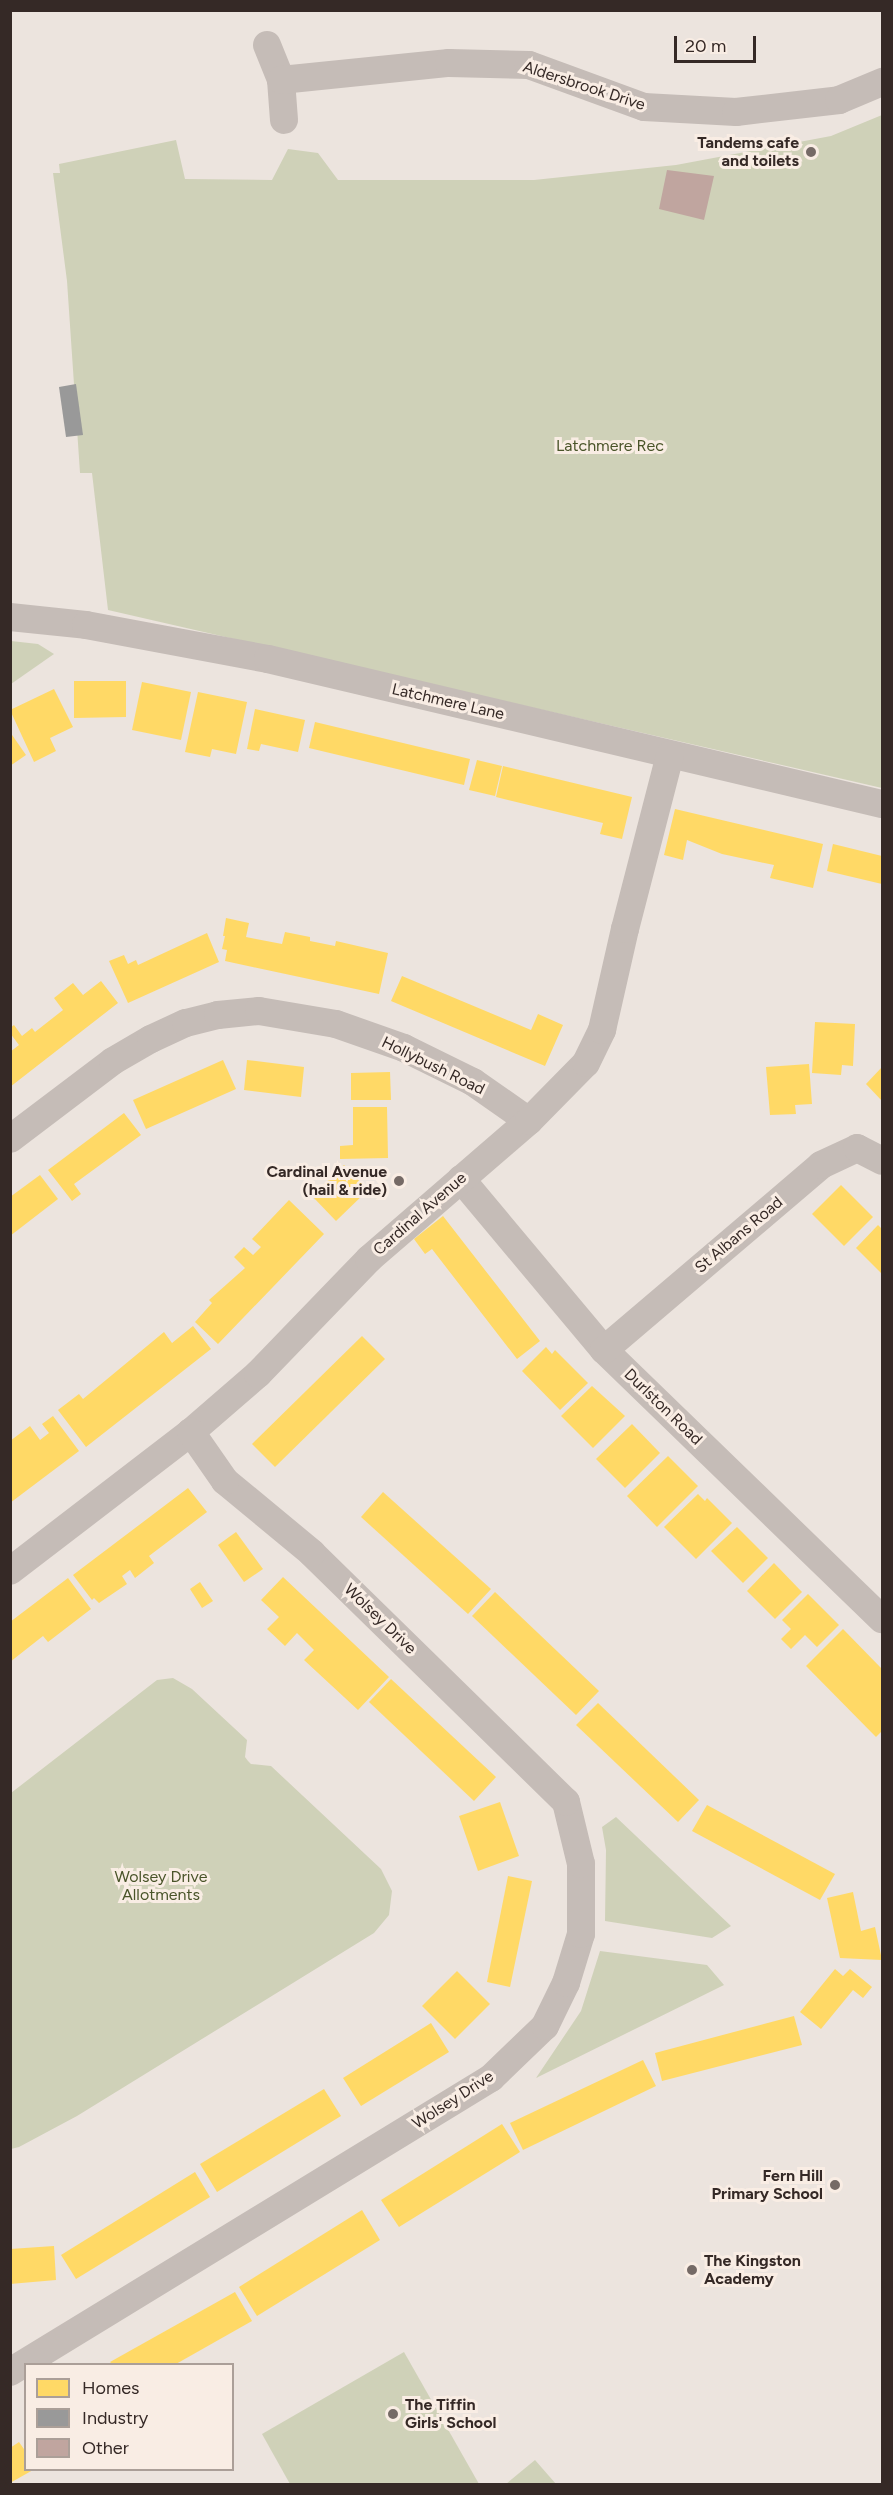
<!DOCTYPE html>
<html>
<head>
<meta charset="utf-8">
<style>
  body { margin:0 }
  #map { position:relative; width:893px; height:2495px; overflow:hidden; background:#ece4de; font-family:Figtree,sans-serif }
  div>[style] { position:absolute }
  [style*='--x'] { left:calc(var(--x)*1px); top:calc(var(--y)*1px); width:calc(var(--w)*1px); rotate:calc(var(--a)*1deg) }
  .green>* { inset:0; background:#cfd1b8 }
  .homes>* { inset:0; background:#ffd966 }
  .industry>* { inset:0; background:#999 }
  .building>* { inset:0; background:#c0a59f }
  .street>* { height:28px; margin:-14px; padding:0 14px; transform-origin:14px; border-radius:14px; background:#c5bcb7 }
  .dots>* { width:16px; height:16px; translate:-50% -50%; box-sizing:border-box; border:3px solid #f9ede4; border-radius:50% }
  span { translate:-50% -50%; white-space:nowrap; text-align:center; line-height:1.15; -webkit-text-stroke:6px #f9ede4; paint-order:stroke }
  .street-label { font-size:16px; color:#352926 }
  .poi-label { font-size:16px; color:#352926; font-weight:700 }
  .right { translate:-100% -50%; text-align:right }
  .left { translate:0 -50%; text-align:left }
  .park-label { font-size:16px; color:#495429 }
  .frame { position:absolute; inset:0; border:12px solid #352926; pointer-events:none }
  .legend { position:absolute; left:24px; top:2363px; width:210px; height:108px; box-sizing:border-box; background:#f9ede4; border:2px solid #ab9f98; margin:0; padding:8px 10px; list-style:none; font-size:18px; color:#352926 }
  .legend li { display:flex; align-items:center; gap:12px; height:30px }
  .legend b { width:30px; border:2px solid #ab9f98 }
  .scale { position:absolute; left:674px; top:36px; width:82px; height:27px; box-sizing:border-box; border:3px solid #352926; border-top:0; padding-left:8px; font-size:18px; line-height:21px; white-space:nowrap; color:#352926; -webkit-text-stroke:4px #f9ede4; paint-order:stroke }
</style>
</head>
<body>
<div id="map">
  <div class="green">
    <div style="clip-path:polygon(882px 115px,882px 788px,108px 610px,92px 473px,80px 473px,67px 281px,53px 173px,60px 173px,59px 164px,176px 140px,185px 179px,272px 180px,288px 149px,318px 153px,338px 180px,534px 180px,676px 165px,831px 136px)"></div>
    <div style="clip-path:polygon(11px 641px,38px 644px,54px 654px,11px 684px)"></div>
    <div style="clip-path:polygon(173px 1678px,192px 1689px,247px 1740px,245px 1757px,248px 1761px,251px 1764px,271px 1766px,381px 1869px,392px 1891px,389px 1915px,374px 1933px,77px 2116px,19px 2147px,11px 2149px,11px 1793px,157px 1680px)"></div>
    <div style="clip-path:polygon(616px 1817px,731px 1926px,712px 1938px,605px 1921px,606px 1850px,602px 1827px)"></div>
    <div style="clip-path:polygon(600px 1951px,707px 1965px,724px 1985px,536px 2078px,581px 2011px)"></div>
    <div style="clip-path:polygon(404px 2352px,479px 2484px,290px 2484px,262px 2434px)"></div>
    <div style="clip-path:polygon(535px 2460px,556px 2484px,506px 2484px)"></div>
  </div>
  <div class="homes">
    <div style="clip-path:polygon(74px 681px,126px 681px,126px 717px,74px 718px)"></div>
    <div style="clip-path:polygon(142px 682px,191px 692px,181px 740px,132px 730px)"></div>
    <div style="clip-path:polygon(54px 689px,73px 727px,50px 738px,56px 751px,34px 762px,10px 710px)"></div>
    <div style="clip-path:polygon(198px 692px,247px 702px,236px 754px,212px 749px,210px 757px,185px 752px)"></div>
    <div style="clip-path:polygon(255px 709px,305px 720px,298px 752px,261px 744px,259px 751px,247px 749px)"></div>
    <div style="clip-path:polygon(315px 722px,470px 759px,464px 785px,309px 748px)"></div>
    <div style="clip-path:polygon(10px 732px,26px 755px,10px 766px)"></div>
    <div style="clip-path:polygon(477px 760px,502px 766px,495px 796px,469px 790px)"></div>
    <div style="clip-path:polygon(503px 766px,632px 797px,622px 839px,600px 834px,603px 823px,496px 797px)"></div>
    <div style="clip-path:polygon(675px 809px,823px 844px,813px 888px,770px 878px,774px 865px,722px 854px,687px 840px,683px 860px,664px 855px)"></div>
    <div style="clip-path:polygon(833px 844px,882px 856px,882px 884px,827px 871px)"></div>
    <div style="clip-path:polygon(226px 918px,249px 923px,246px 937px,256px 939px,282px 944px,285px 932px,310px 937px,310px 941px,335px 946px,336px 941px,388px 953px,379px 994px,225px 961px,227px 950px,222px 949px,225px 936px,223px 936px)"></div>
    <div style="clip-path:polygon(207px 933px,219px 962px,128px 1003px,109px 961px,124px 955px,128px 964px,136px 960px,138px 965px)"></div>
    <div style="clip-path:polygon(402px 976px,531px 1030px,538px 1014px,563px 1025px,545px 1066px,391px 1001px)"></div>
    <div style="clip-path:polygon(101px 981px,118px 1003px,10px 1087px,10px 1052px,19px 1045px,10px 1033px,10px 1028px,14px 1025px,22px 1036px,32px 1028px,35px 1032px,63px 1010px,54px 998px,73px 983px,83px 995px)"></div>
    <div style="clip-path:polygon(815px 1022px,855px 1024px,853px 1066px,842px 1065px,841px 1075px,812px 1073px)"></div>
    <div style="clip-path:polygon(223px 1060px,236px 1089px,146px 1129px,133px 1100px)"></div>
    <div style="clip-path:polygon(247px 1060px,304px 1067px,301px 1097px,244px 1090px)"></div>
    <div style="clip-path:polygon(809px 1064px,812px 1104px,795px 1105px,796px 1114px,770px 1115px,766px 1067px)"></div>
    <div style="clip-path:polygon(882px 1067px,882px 1101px,866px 1084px)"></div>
    <div style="clip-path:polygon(390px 1072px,391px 1100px,351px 1100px,351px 1073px)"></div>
    <div style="clip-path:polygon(353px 1107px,387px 1107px,388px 1158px,340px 1159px,340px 1146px,353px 1145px)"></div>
    <div style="clip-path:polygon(124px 1113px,141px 1135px,74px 1184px,81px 1194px,72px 1201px,48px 1170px)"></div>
    <div style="clip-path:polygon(344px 1165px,368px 1190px,336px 1221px,312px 1196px)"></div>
    <div style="clip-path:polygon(40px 1175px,58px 1199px,10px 1236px,10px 1197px)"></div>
    <div style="clip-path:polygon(841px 1185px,873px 1217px,844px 1246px,812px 1214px)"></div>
    <div style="clip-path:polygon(289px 1200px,324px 1234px,218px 1344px,195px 1322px,212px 1303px,209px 1300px,245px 1268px,234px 1257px,244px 1247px,253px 1255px,261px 1247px,252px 1239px)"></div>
    <div style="clip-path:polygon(443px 1216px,540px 1341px,517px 1359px,432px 1249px,425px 1254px,414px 1239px)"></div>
    <div style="clip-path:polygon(878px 1225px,882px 1229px,882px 1274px,856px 1248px)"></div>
    <div style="clip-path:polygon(193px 1326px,211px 1349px,86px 1447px,58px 1410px,79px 1394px,83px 1399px,164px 1332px,172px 1343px)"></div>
    <div style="clip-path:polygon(362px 1336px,385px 1359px,275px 1467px,252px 1444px)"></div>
    <div style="clip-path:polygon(546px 1347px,552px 1354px,555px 1350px,588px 1383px,560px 1410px,522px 1371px)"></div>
    <div style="clip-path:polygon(592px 1386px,625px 1416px,593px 1448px,561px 1416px)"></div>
    <div style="clip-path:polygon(53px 1416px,79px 1451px,10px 1503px,10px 1441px,30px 1426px,40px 1440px,49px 1433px,42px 1424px)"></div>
    <div style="clip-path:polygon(632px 1424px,660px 1453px,625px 1488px,596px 1459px)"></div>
    <div style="clip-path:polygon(668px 1456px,698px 1486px,657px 1527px,627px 1496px)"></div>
    <div style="clip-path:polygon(188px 1488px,207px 1512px,149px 1556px,154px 1563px,135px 1578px,130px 1570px,122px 1576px,127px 1584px,99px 1603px,94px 1598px,92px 1600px,73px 1575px)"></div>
    <div style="clip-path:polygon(383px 1492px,491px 1589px,468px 1614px,361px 1517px)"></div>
    <div style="clip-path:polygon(698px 1494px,705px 1501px,707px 1498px,732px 1523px,696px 1559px,664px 1527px)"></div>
    <div style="clip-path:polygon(737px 1527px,768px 1558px,743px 1583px,711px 1551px)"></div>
    <div style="clip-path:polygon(236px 1532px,263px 1569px,244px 1582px,218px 1545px)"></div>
    <div style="clip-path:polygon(774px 1563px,802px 1592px,775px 1619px,747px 1591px)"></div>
    <div style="clip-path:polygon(283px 1577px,389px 1677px,358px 1710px,304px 1660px,314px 1650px,297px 1633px,285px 1646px,267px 1629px,279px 1617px,261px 1600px)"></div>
    <div style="clip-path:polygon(68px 1578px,91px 1609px,48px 1642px,43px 1636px,10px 1662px,10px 1622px)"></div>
    <div style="clip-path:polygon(200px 1582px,213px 1601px,202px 1608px,190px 1589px)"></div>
    <div style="clip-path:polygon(495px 1592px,599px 1691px,576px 1715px,472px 1616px)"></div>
    <div style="clip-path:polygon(808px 1594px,839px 1625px,817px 1647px,805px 1635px,791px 1649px,781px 1639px,791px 1629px,782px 1620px)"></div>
    <div style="clip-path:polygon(843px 1629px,882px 1669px,882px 1731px,876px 1737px,806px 1666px)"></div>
    <div style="clip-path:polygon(391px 1679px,496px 1777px,474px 1801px,369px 1702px)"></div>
    <div style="clip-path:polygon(598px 1703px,699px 1800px,678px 1822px,576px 1725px)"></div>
    <div style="clip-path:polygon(500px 1802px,519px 1856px,478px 1871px,459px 1816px)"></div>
    <div style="clip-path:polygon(707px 1805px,835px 1874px,820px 1900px,692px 1831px)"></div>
    <div style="clip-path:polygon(508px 1876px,532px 1881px,510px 1987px,487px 1982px)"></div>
    <div style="clip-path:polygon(853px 1892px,861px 1931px,875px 1927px,882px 1960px,840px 1958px,827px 1898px)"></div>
    <div style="clip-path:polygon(835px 1969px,843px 1976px,850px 1969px,872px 1987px,863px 1998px,853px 1990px,821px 2029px,800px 2012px)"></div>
    <div style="clip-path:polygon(457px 1971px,490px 2004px,455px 2039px,422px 2006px)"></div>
    <div style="clip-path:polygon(794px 2016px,802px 2045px,662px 2081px,655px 2053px)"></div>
    <div style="clip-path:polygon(431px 2023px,449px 2052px,361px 2106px,343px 2078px)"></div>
    <div style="clip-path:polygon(643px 2060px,656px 2086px,523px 2150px,510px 2123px)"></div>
    <div style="clip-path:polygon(324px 2089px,341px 2116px,217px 2192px,200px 2164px)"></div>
    <div style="clip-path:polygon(502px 2124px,520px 2152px,399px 2227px,381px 2200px)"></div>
    <div style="clip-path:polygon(195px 2172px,210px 2197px,76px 2279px,61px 2255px)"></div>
    <div style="clip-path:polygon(362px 2210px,380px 2240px,257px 2316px,239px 2287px)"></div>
    <div style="clip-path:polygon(54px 2246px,56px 2280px,10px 2284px,10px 2249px)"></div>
    <div style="clip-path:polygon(235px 2292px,252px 2321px,176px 2364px,112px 2364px,110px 2362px)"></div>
    <div style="clip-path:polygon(19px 2442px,26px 2452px,26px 2470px,33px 2470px,10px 2483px,10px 2448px)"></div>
  </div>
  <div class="industry">
    <div style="clip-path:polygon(76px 384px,83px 435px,66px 437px,59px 387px)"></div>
  </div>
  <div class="building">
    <div style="clip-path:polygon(667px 170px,714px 176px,704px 220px,659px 209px)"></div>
  </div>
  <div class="street">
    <div style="--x:267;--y:45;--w:38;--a:68"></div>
    <div style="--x:281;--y:80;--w:40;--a:85.7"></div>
    <div style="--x:281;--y:80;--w:169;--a:-5.8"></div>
    <div style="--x:449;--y:63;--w:80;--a:1.4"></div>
    <div style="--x:529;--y:65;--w:122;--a:20.1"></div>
    <div style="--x:644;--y:107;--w:92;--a:3.1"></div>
    <div style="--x:736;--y:112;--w:104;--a:-6.6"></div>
    <div style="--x:839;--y:100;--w:47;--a:-22.7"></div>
    <div style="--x:10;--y:617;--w:76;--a:6"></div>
    <div style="--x:86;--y:625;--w:185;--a:10.6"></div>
    <div style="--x:268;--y:659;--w:631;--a:13.29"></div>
    <div style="--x:10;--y:1139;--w:129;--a:-37.1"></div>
    <div style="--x:113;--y:1061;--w:44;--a:-30.1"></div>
    <div style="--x:151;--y:1039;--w:38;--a:-25"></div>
    <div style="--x:186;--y:1023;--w:33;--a:-14"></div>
    <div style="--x:218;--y:1015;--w:41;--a:-5.6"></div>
    <div style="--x:259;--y:1011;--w:78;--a:9.6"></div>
    <div style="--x:336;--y:1024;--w:72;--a:19.4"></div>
    <div style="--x:404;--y:1048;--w:77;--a:26.2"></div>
    <div style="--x:473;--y:1082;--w:68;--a:34.9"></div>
    <div style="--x:461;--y:1179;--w:223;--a:50.1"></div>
    <div style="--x:604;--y:1350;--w:387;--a:44.1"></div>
    <div style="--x:604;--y:1350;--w:285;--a:-40.4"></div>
    <div style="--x:821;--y:1165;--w:40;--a:-25"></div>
    <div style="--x:857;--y:1148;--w:28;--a:27"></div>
    <div style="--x:10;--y:1571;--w:228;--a:-37.5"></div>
    <div style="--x:191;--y:1432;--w:89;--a:-40.9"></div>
    <div style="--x:258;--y:1374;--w:160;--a:-46"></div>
    <div style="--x:369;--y:1259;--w:211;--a:-40.8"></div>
    <div style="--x:529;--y:1121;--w:81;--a:-45.5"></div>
    <div style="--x:586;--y:1063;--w:37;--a:-64"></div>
    <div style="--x:602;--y:1030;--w:104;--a:-77.2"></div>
    <div style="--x:625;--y:929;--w:180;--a:-75.5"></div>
    <div style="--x:10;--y:2372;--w:564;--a:-31.43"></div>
    <div style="--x:491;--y:2078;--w:75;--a:-43.9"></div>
    <div style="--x:545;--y:2026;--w:48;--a:-64"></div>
    <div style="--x:566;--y:1983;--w:51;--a:-73"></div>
    <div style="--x:581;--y:1934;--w:70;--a:-90"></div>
    <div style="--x:581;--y:1864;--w:64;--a:-103.6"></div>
    <div style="--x:566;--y:1802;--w:356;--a:-135.6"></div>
    <div style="--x:312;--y:1553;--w:113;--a:-140.4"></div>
    <div style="--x:225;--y:1481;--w:60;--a:-124.8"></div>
  </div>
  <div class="dots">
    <div style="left:811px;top:152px;background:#756a66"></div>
    <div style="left:399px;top:1181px;background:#756a66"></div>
    <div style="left:835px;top:2185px;background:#756a66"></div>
    <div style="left:692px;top:2270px;background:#756a66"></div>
    <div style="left:393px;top:2414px;background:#756a66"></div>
  </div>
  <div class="street-label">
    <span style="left:584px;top:86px;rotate:18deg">Aldersbrook Drive</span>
    <span style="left:448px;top:702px;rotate:13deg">Latchmere Lane</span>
    <span style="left:433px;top:1066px;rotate:26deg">Hollybush Road</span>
    <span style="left:420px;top:1214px;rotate:-41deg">Cardinal Avenue</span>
    <span style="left:739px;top:1235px;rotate:-40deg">St Albans Road</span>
    <span style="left:663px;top:1407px;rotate:44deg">Durlston Road</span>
    <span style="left:380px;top:1619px;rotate:44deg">Wolsey Drive</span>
    <span style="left:453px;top:2100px;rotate:-33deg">Wolsey Drive</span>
  </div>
  <div class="poi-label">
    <span class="right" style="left:799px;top:152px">Tandems cafe<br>and toilets</span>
    <span class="right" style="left:387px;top:1181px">Cardinal Avenue<br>(hail &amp; ride)</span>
    <span class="right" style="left:823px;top:2185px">Fern Hill<br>Primary School</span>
    <span class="left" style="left:704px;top:2270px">The Kingston<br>Academy</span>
    <span class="left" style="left:405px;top:2414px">The Tiffin<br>Girls' School</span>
  </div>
  <div class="park-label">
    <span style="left:610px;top:446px">Latchmere Rec</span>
    <span style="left:161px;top:1886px">Wolsey Drive<br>Allotments</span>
  </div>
  <div class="frame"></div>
  <ul class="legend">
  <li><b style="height:16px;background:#ffd966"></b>Homes</li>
  <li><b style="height:16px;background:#999"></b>Industry</li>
  <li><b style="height:16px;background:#c0a59f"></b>Other</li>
  </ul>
  <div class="scale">20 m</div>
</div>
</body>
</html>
